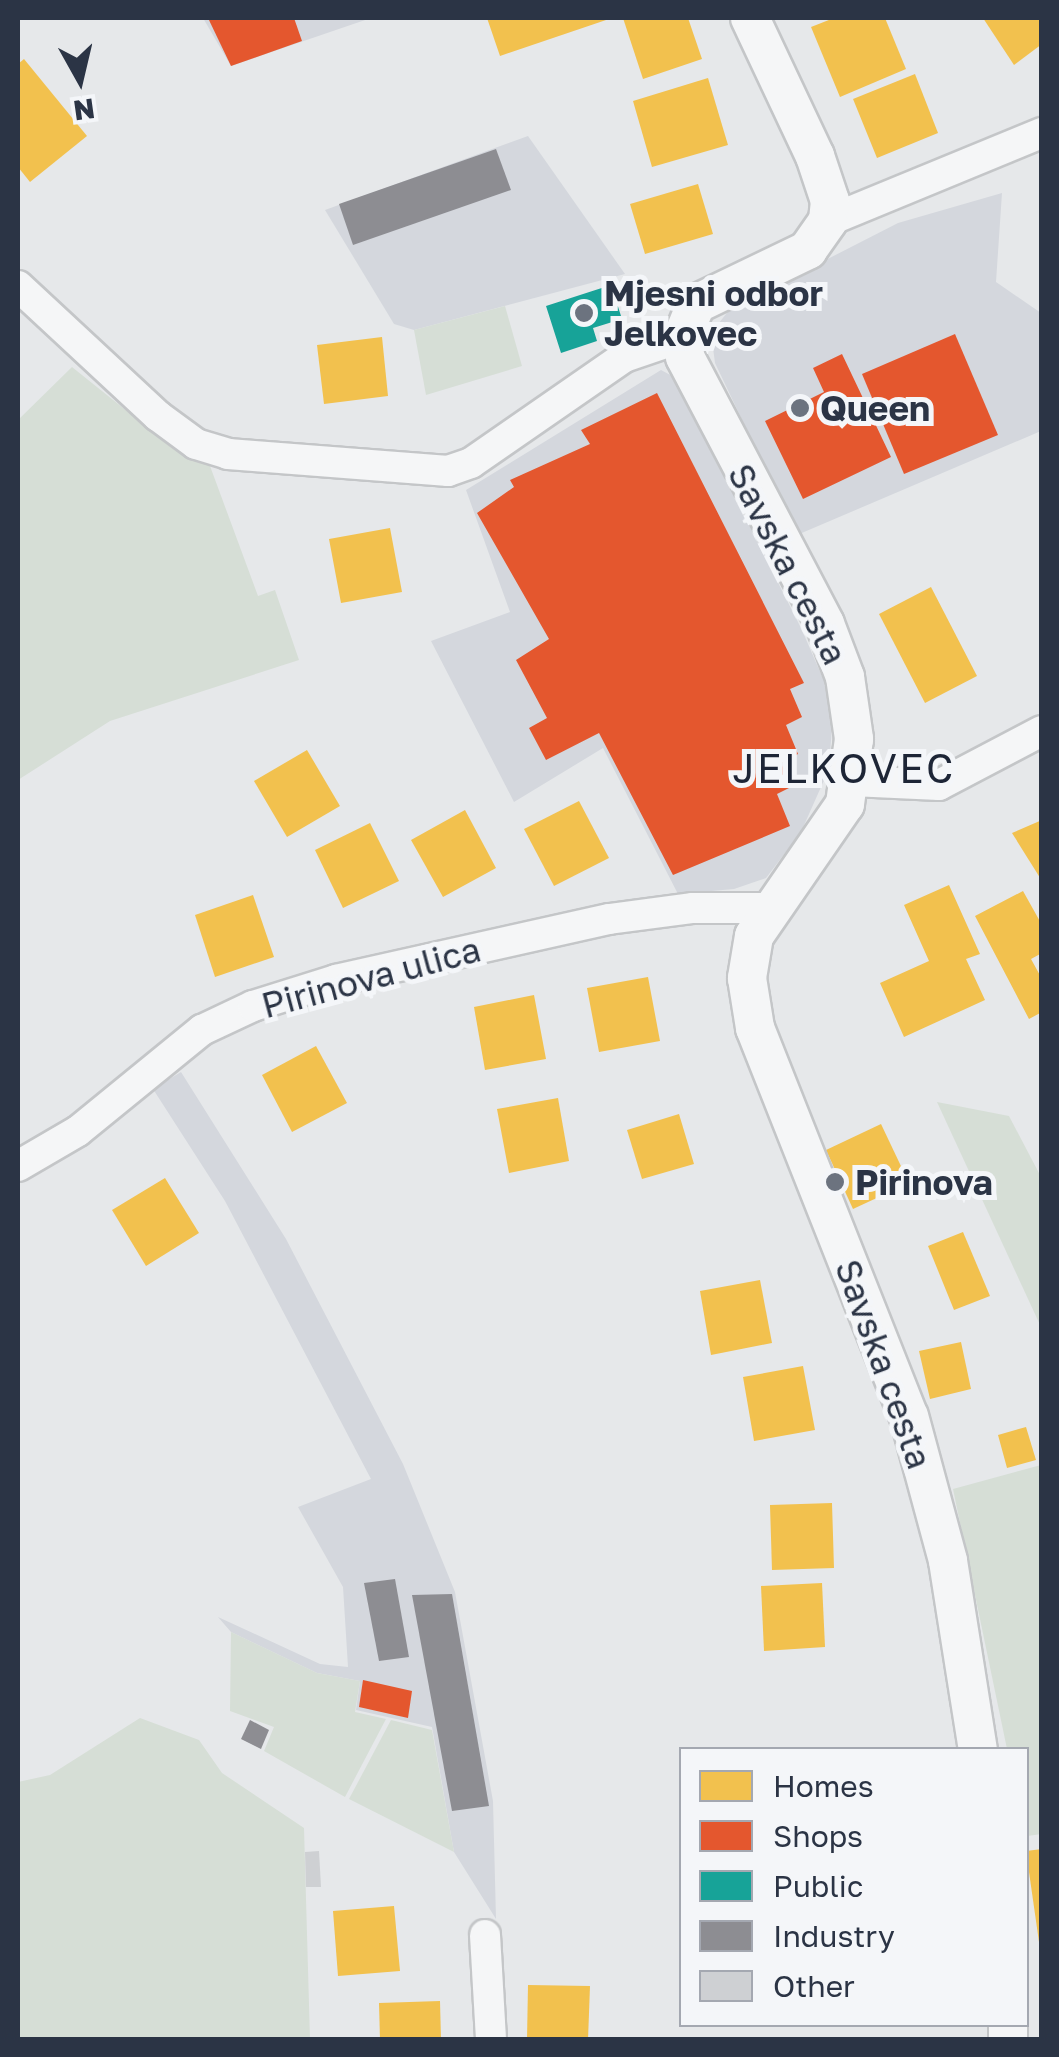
<!DOCTYPE html>
<html>
<head>
<meta charset="utf-8">
<style>
  body { margin:0 }
  #map { position:relative; width:1059px; height:2057px; overflow:hidden; background:#e6e8ea; font-family:"Golos Text",sans-serif }
  div>[style] { position:absolute }
  [style*='--x'] { left:calc(var(--x)*1px); top:calc(var(--y)*1px); width:calc(var(--w)*1px); rotate:calc(var(--a)*1deg) }
  .built>* { inset:0; background:#d4d7dd }
  .green>* { inset:0; background:#d6ded6 }
  .homes>* { inset:0; background:#f2c14e }
  .shops>* { inset:0; background:#e4572e }
  .public>* { inset:0; background:#17a398 }
  .industry>* { inset:0; background:#8d8d92 }
  .building>* { inset:0; background:#ced0d3 }
  .roads { filter:drop-shadow(2px 0 #c4c6c8) drop-shadow(-2px 0 #c4c6c8) drop-shadow(0 2px #c4c6c8) drop-shadow(0 -2px #c4c6c8) }
  .minor>* { height:30px; margin:-15px; padding:0 15px; transform-origin:15px; border-radius:15px; background:#f5f6f7 }
  .tertiary>* { height:38px; margin:-19px; padding:0 19px; transform-origin:19px; border-radius:19px; background:#f5f6f7 }
  .dots>* { width:28px; height:28px; translate:-50% -50%; box-sizing:border-box; border:5px solid #f4f6f9; border-radius:50% }
  span { translate:-50% -50%; white-space:nowrap; text-align:center; line-height:1.15; -webkit-text-stroke:10px #f4f6f9; paint-order:stroke }
  .poi-label { font-size:35px; color:#2b3445; font-weight:700 }
  .left { translate:0 -50%; text-align:left }
  .street-label { font-size:35px; color:#2b3445 }
  .quarter-label { font-size:40px; color:#1d2536; letter-spacing:2.5px }
  .frame { position:absolute; inset:0; border:20px solid #2b3445; pointer-events:none }
  .legend { position:absolute; left:679px; top:1747px; width:350px; height:280px; box-sizing:border-box; background:#f4f6f9; border:2px solid #a4a8b1; margin:0; padding:12px 18px; list-style:none; font-size:30px; color:#2b3445 }
  .legend li { display:flex; align-items:center; gap:20px; height:50px }
  .legend b { width:50px; border:2px solid #a4a8b1 }
  .north { position:absolute; left:30px; top:30px; width:100px; height:100px; -webkit-text-stroke:8px #f4f6f9; paint-order:stroke; rotate:172deg; font-size:28px; font-weight:700; line-height:40px; text-align:center; color:#2b3445 }
  .north::after { content:''; display:block; margin:auto; width:35px; height:45px; background:#2b3445; clip-path:polygon(50% 0,100% 100%,50% 72%,0 100%) }
</style>
</head>
<body>
<div id="map">
  <div class="built">
    <div style="clip-path:polygon(203px 18px,371px 18px,231px 66px)"></div>
    <div style="clip-path:polygon(528px 136px,625px 274px,414px 330px,394px 324px,325px 210px)"></div>
    <div style="clip-path:polygon(1002px 193px,996px 282px,1041px 313px,1041px 431px,797px 535px,715px 363px,711px 333px,730px 309px,898px 223px)"></div>
    <div style="clip-path:polygon(661px 370px,674px 377px,802px 630px,824px 681px,832px 726px,829px 769px,801px 832px,766px 878px,734px 889px,678px 894px,603px 748px,514px 802px,431px 641px,510px 612px,466px 490px)"></div>
    <div style="clip-path:polygon(181px 1072px,286px 1239px,403px 1464px,455px 1592px,493px 1801px,496px 1919px,454px 1852px,432px 1727px,356px 1710px,360px 1681px,317px 1673px,231px 1632px,218px 1617px,320px 1664px,348px 1667px,343px 1587px,298px 1507px,371px 1479px,225px 1201px,153px 1089px)"></div>
  </div>
  <div class="green">
    <div style="clip-path:polygon(505px 306px,522px 366px,426px 395px,414px 330px)"></div>
    <div style="clip-path:polygon(72px 367px,173px 448px,210px 466px,258px 596px,275px 590px,299px 660px,110px 721px,18px 780px,18px 420px)"></div>
    <div style="clip-path:polygon(937px 1102px,1009px 1116px,1041px 1177px,1041px 1327px)"></div>
    <div style="clip-path:polygon(1041px 1465px,1042px 1834px,1027px 1836px,1026px 1750px,1007px 1749px,953px 1489px)"></div>
    <div style="clip-path:polygon(231px 1632px,317px 1673px,360px 1681px,355px 1712px,386px 1719px,345px 1797px,264px 1751px,274px 1727px,230px 1711px)"></div>
    <div style="clip-path:polygon(140px 1718px,199px 1740px,222px 1773px,304px 1828px,310px 2039px,18px 2039px,18px 1782px,50px 1775px)"></div>
    <div style="clip-path:polygon(391px 1720px,432px 1730px,454px 1852px,349px 1799px)"></div>
  </div>
  <div class="homes">
    <div style="clip-path:polygon(487px 18px,612px 18px,500px 56px)"></div>
    <div style="clip-path:polygon(623px 18px,688px 18px,702px 59px,643px 79px)"></div>
    <div style="clip-path:polygon(834px 18px,885px 18px,906px 69px,840px 97px,811px 27px)"></div>
    <div style="clip-path:polygon(983px 18px,1042px 18px,1042px 44px,1014px 65px)"></div>
    <div style="clip-path:polygon(24px 59px,87px 136px,30px 182px,18px 167px,18px 64px)"></div>
    <div style="clip-path:polygon(915px 74px,938px 133px,877px 158px,853px 99px)"></div>
    <div style="clip-path:polygon(708px 78px,728px 145px,652px 167px,633px 101px)"></div>
    <div style="clip-path:polygon(698px 184px,713px 234px,645px 254px,630px 204px)"></div>
    <div style="clip-path:polygon(382px 337px,388px 396px,324px 404px,317px 345px)"></div>
    <div style="clip-path:polygon(390px 528px,402px 592px,341px 603px,329px 539px)"></div>
    <div style="clip-path:polygon(931px 587px,977px 676px,925px 703px,879px 614px)"></div>
    <div style="clip-path:polygon(307px 750px,340px 806px,287px 837px,254px 781px)"></div>
    <div style="clip-path:polygon(579px 801px,609px 858px,554px 886px,524px 829px)"></div>
    <div style="clip-path:polygon(465px 810px,496px 868px,443px 897px,411px 840px)"></div>
    <div style="clip-path:polygon(1042px 820px,1042px 881px,1012px 833px)"></div>
    <div style="clip-path:polygon(370px 823px,399px 881px,343px 908px,315px 850px)"></div>
    <div style="clip-path:polygon(949px 885px,980px 954px,966px 959px,985px 1000px,904px 1037px,880px 983px,929px 961px,904px 905px)"></div>
    <div style="clip-path:polygon(1023px 891px,1042px 925px,1042px 953px,1031px 959px,1042px 979px,1042px 1012px,1029px 1019px,975px 916px)"></div>
    <div style="clip-path:polygon(253px 895px,274px 957px,215px 977px,195px 915px)"></div>
    <div style="clip-path:polygon(648px 977px,660px 1041px,599px 1052px,587px 988px)"></div>
    <div style="clip-path:polygon(534px 995px,546px 1059px,485px 1070px,474px 1007px)"></div>
    <div style="clip-path:polygon(316px 1046px,347px 1103px,292px 1132px,262px 1075px)"></div>
    <div style="clip-path:polygon(558px 1098px,569px 1161px,509px 1173px,497px 1109px)"></div>
    <div style="clip-path:polygon(679px 1114px,694px 1164px,642px 1179px,627px 1130px)"></div>
    <div style="clip-path:polygon(881px 1124px,909px 1183px,853px 1209px,826px 1150px)"></div>
    <div style="clip-path:polygon(165px 1178px,199px 1233px,146px 1266px,112px 1210px)"></div>
    <div style="clip-path:polygon(963px 1232px,990px 1296px,954px 1310px,928px 1246px)"></div>
    <div style="clip-path:polygon(760px 1280px,772px 1343px,711px 1355px,700px 1291px)"></div>
    <div style="clip-path:polygon(961px 1342px,971px 1389px,930px 1399px,919px 1351px)"></div>
    <div style="clip-path:polygon(803px 1366px,815px 1430px,754px 1441px,743px 1377px)"></div>
    <div style="clip-path:polygon(1026px 1427px,1036px 1460px,1007px 1468px,998px 1435px)"></div>
    <div style="clip-path:polygon(832px 1503px,834px 1568px,772px 1570px,770px 1505px)"></div>
    <div style="clip-path:polygon(822px 1583px,825px 1647px,764px 1651px,761px 1586px)"></div>
    <div style="clip-path:polygon(1042px 1849px,1042px 1942px,1039px 1942px,1026px 1851px)"></div>
    <div style="clip-path:polygon(394px 1906px,400px 1971px,338px 1976px,333px 1911px)"></div>
    <div style="clip-path:polygon(528px 1985px,590px 1986px,588px 2040px,527px 2040px)"></div>
    <div style="clip-path:polygon(440px 2001px,441px 2040px,380px 2040px,379px 2003px)"></div>
  </div>
  <div class="shops">
    <div style="clip-path:polygon(208px 18px,294px 18px,302px 41px,231px 66px)"></div>
    <div style="clip-path:polygon(955px 334px,998px 435px,904px 474px,862px 374px)"></div>
    <div style="clip-path:polygon(842px 354px,891px 457px,803px 499px,765px 421px,824px 392px,813px 368px)"></div>
    <div style="clip-path:polygon(657px 393px,804px 683px,790px 689px,802px 717px,786px 725px,798px 754px,781px 763px,791px 787px,777px 794px,790px 826px,673px 875px,599px 733px,546px 760px,529px 728px,547px 718px,516px 660px,549px 639px,477px 513px,514px 487px,510px 480px,590px 444px,581px 430px)"></div>
    <div style="clip-path:polygon(363px 1680px,412px 1691px,408px 1718px,359px 1707px)"></div>
  </div>
  <div class="public">
    <div style="clip-path:polygon(611px 285px,622px 319px,593px 328px,597px 341px,561px 353px,546px 306px)"></div>
  </div>
  <div class="industry">
    <div style="clip-path:polygon(496px 149px,511px 190px,353px 245px,339px 204px)"></div>
    <div style="clip-path:polygon(395px 1579px,409px 1657px,379px 1661px,364px 1583px)"></div>
    <div style="clip-path:polygon(452px 1594px,489px 1806px,452px 1811px,412px 1595px)"></div>
    <div style="clip-path:polygon(250px 1720px,269px 1730px,261px 1749px,241px 1739px)"></div>
  </div>
  <div class="building">
    <div style="clip-path:polygon(319px 1851px,321px 1887px,306px 1887px,305px 1852px)"></div>
  </div>
  <div class="roads">
    <div class="minor">
      <div style="--x:828;--y:221;--w:231;--a:-22.4"></div>
      <div style="--x:18;--y:286;--w:191;--a:42.9"></div>
      <div style="--x:158;--y:416;--w:47;--a:36.4"></div>
      <div style="--x:196;--y:444;--w:34;--a:17"></div>
      <div style="--x:228;--y:454;--w:221;--a:4.4"></div>
      <div style="--x:448;--y:471;--w:24;--a:-19"></div>
      <div style="--x:471;--y:463;--w:186;--a:-34.7"></div>
      <div style="--x:624;--y:357;--w:62;--a:-18.7"></div>
      <div style="--x:852;--y:781;--w:87;--a:2.6"></div>
      <div style="--x:939;--y:785;--w:116;--a:-27.7"></div>
      <div style="--x:18;--y:1166;--w:69;--a:-30.3"></div>
      <div style="--x:78;--y:1131;--w:160;--a:-39.2"></div>
      <div style="--x:202;--y:1030;--w:56;--a:-25.2"></div>
      <div style="--x:253;--y:1006;--w:87;--a:-17.4"></div>
      <div style="--x:336;--y:980;--w:280;--a:-12.6"></div>
      <div style="--x:609;--y:919;--w:85;--a:-7.5"></div>
      <div style="--x:693;--y:908;--w:77;--a:0"></div>
      <div style="--x:485;--y:1935;--w:105;--a:86.7"></div>
    </div>
    <div class="tertiary">
      <div style="--x:750;--y:18;--w:153;--a:64.8"></div>
      <div style="--x:815;--y:156;--w:47;--a:71.6"></div>
      <div style="--x:830;--y:201;--w:20;--a:96"></div>
      <div style="--x:828;--y:221;--w:35;--a:125"></div>
      <div style="--x:808;--y:250;--w:124;--a:154.3"></div>
      <div style="--x:696;--y:304;--w:35;--a:112"></div>
      <div style="--x:683;--y:337;--w:20;--a:84"></div>
      <div style="--x:685;--y:357;--w:301;--a:62.3"></div>
      <div style="--x:825;--y:624;--w:57;--a:69.3"></div>
      <div style="--x:845;--y:677;--w:63;--a:81.7"></div>
      <div style="--x:854;--y:739;--w:66;--a:97.9"></div>
      <div style="--x:845;--y:804;--w:160;--a:124.6"></div>
      <div style="--x:754;--y:936;--w:43;--a:99.5"></div>
      <div style="--x:747;--y:978;--w:51;--a:80.9"></div>
      <div style="--x:755;--y:1028;--w:417;--a:68.4"></div>
      <div style="--x:909;--y:1416;--w:150;--a:74.9"></div>
      <div style="--x:948;--y:1561;--w:191;--a:81"></div>
      <div style="--x:1008;--y:2024;--w:16;--a:90"></div>
    </div>
  </div>
  <div class="dots">
    <div style="left:584px;top:313px;background:#6c737f"></div>
    <div style="left:800px;top:408px;background:#6c737f"></div>
    <div style="left:835px;top:1182px;background:#6c737f"></div>
  </div>
  <div class="poi-label">
    <span class="left" style="left:604px;top:313px">Mjesni odbor<br>Jelkovec</span>
    <span class="left" style="left:820px;top:408px">Queen</span>
    <span class="left" style="left:855px;top:1182px">Pirinova</span>
  </div>
  <div class="street-label">
    <span style="left:788px;top:564px;rotate:63deg">Savska cesta</span>
    <span style="left:371px;top:977px;rotate:-15deg">Pirinova ulica</span>
    <span style="left:884px;top:1364px;rotate:70deg">Savska cesta</span>
  </div>
  <div class="quarter-label">
    <span style="left:844px;top:768px">JELKOVEC</span>
  </div>
  <div class="frame"></div>
  <ul class="legend">
  <li><b style="height:28px;background:#f2c14e"></b>Homes</li>
  <li><b style="height:28px;background:#e4572e"></b>Shops</li>
  <li><b style="height:28px;background:#17a398"></b>Public</li>
  <li><b style="height:28px;background:#8d8d92"></b>Industry</li>
  <li><b style="height:28px;background:#ced0d3"></b>Other</li>
  </ul>
  <div class="north">N</div>
</div>
</body>
</html>
